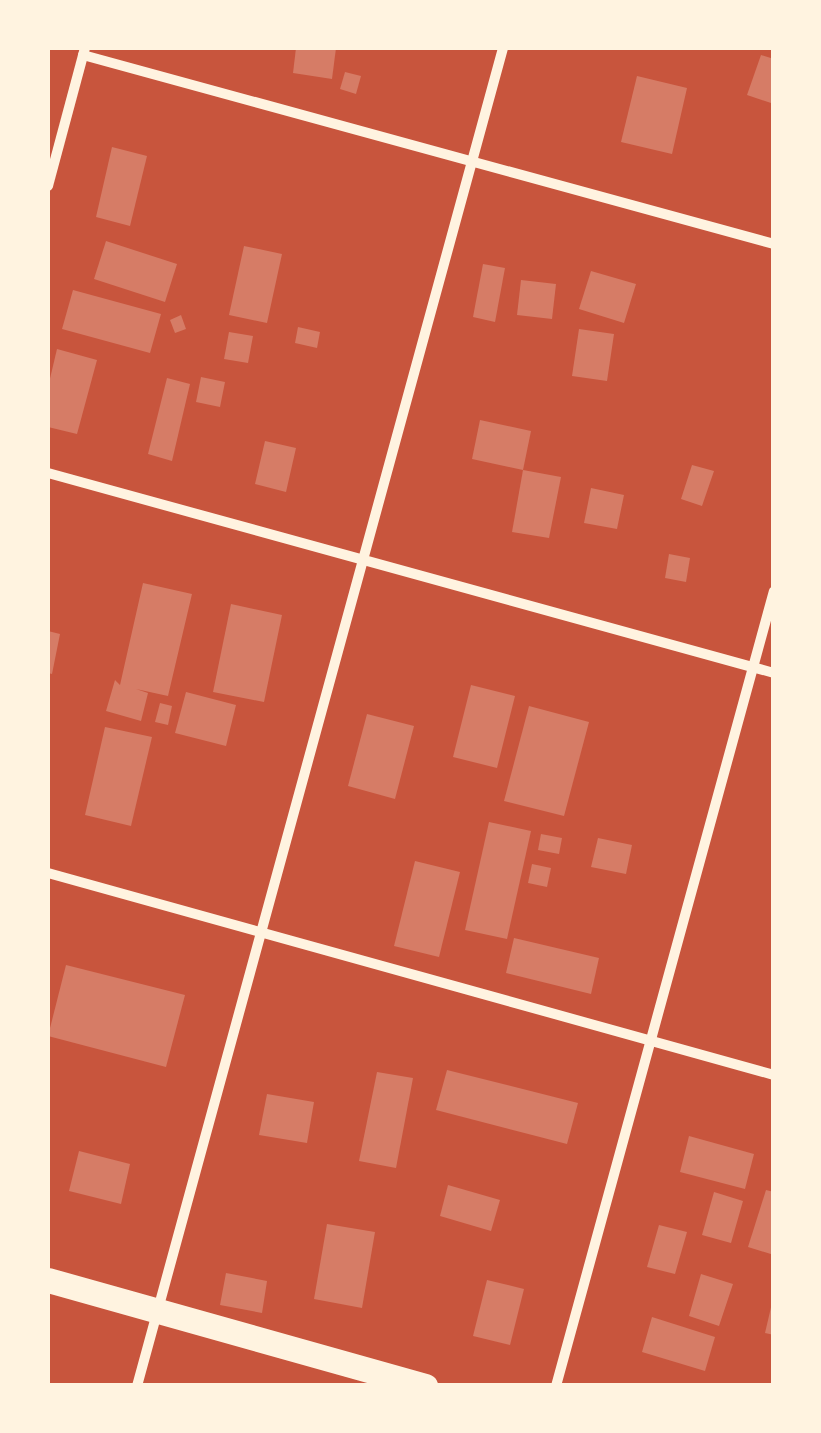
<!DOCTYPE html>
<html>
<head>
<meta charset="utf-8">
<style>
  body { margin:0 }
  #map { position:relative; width:821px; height:1433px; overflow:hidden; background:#c8553d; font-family:"Varela Round",sans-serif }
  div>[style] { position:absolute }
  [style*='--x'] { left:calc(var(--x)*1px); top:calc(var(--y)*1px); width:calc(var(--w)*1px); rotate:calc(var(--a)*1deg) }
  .building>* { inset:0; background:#d67c66 }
  .minor>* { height:10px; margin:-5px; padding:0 5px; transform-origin:5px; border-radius:5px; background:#fff3e0 }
  .primary>* { height:25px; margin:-12.5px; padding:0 12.5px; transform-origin:12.5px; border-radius:12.5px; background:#fff3e0 }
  span { translate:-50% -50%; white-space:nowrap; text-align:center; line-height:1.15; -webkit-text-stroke:8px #fff3e0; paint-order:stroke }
  .frame { position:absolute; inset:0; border:50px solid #fff3e0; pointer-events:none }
</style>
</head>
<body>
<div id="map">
  <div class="building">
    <div style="clip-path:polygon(296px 48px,336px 48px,332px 79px,293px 73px)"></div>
    <div style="clip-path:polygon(761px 55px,774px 59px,774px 104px,747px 95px)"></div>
    <div style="clip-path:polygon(345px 72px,361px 76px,356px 94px,340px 89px)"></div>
    <div style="clip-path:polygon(637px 76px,687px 88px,672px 154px,621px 142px)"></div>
    <div style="clip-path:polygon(112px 147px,147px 156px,130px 226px,96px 217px)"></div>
    <div style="clip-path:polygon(106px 241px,177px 264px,165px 302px,94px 279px)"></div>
    <div style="clip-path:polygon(244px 246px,282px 254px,267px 323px,229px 315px)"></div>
    <div style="clip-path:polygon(483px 264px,505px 268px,495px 322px,473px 317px)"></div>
    <div style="clip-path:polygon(591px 271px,636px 284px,624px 323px,579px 309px)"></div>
    <div style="clip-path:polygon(521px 280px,556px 284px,552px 319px,517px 315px)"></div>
    <div style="clip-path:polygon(73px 290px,161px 314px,150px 353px,62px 329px)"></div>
    <div style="clip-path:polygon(181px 315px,186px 329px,175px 333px,170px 320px)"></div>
    <div style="clip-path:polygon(298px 327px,320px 332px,317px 348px,295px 343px)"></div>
    <div style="clip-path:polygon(579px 329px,614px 334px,607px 381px,572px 376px)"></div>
    <div style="clip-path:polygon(229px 332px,253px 336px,248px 363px,224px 359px)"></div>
    <div style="clip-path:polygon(57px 349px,97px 360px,77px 434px,48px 427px,48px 387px)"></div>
    <div style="clip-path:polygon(201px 377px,225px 382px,220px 407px,196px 402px)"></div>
    <div style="clip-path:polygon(167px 378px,190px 384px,172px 461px,148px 454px)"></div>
    <div style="clip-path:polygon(480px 420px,531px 431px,523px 470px,472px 459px)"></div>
    <div style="clip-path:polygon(265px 441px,296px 448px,286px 492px,255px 484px)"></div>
    <div style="clip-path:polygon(692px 465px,714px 471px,702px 506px,681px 499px)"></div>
    <div style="clip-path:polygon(523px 470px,561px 477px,549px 538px,512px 532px)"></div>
    <div style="clip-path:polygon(591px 488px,624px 495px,617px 529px,584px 523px)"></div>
    <div style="clip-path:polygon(669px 554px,690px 558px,686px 582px,665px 578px)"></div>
    <div style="clip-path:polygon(143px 583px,192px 594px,168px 696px,136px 689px,148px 693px,141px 721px,106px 711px,115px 680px,120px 685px)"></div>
    <div style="clip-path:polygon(231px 604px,282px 615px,264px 702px,213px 692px)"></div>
    <div style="clip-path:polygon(48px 631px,60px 634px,52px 674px,48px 673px)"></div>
    <div style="clip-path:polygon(471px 685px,515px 696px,497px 768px,453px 757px)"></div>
    <div style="clip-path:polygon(186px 692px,236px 705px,226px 746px,175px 733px)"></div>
    <div style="clip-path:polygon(160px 703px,172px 706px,168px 725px,155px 722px)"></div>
    <div style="clip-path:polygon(529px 706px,589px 722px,564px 816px,504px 801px)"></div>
    <div style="clip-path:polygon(367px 714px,414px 726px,395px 799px,348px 786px)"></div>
    <div style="clip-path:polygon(105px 727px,152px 737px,131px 826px,85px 815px)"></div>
    <div style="clip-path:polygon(489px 822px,531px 831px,507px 939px,465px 930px)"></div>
    <div style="clip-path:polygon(541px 834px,562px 838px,559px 854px,538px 850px)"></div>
    <div style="clip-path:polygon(598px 838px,632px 845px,626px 874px,591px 867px)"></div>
    <div style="clip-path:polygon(415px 861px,460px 872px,439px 957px,394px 946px)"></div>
    <div style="clip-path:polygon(532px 864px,551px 868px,547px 887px,528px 883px)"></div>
    <div style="clip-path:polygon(514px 938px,599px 958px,591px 994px,506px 973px)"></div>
    <div style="clip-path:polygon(66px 965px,185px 995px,166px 1067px,48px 1036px)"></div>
    <div style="clip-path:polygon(447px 1070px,578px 1103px,567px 1144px,436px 1110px)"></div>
    <div style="clip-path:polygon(377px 1072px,413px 1078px,396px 1168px,359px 1161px)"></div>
    <div style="clip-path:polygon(267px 1094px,314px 1102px,307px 1143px,259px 1135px)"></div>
    <div style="clip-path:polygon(689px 1136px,754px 1154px,745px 1189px,680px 1172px)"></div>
    <div style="clip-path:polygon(79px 1151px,130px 1164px,121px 1204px,69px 1191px)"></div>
    <div style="clip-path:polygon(448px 1185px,500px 1200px,491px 1231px,440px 1216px)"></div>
    <div style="clip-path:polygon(766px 1190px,774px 1192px,774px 1255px,748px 1247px)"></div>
    <div style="clip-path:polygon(714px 1192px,743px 1201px,731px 1243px,702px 1235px)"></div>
    <div style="clip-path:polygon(327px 1224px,375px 1232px,362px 1308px,314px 1299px)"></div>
    <div style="clip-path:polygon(659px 1225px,687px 1232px,675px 1274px,647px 1267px)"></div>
    <div style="clip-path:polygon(226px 1273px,267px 1281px,262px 1313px,220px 1305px)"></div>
    <div style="clip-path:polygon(701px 1274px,733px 1284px,719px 1326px,689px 1316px)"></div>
    <div style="clip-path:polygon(487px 1280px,524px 1289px,510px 1345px,473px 1336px)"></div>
    <div style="clip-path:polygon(772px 1303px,774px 1303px,774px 1335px,765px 1333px)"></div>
    <div style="clip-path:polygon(652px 1317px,715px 1337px,705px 1371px,642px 1352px)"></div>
  </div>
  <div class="minor">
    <div style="--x:83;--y:55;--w:716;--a:15.3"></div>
    <div style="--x:48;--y:186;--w:143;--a:-75"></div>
    <div style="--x:48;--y:473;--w:753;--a:15.4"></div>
    <div style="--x:48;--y:873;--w:754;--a:15.55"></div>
    <div style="--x:137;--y:1386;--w:1387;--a:-74.7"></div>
    <div style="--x:556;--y:1386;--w:824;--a:-74.67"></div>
  </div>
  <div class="primary">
    <div style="--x:48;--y:1280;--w:392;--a:15.7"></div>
  </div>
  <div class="frame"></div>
</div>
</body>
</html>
